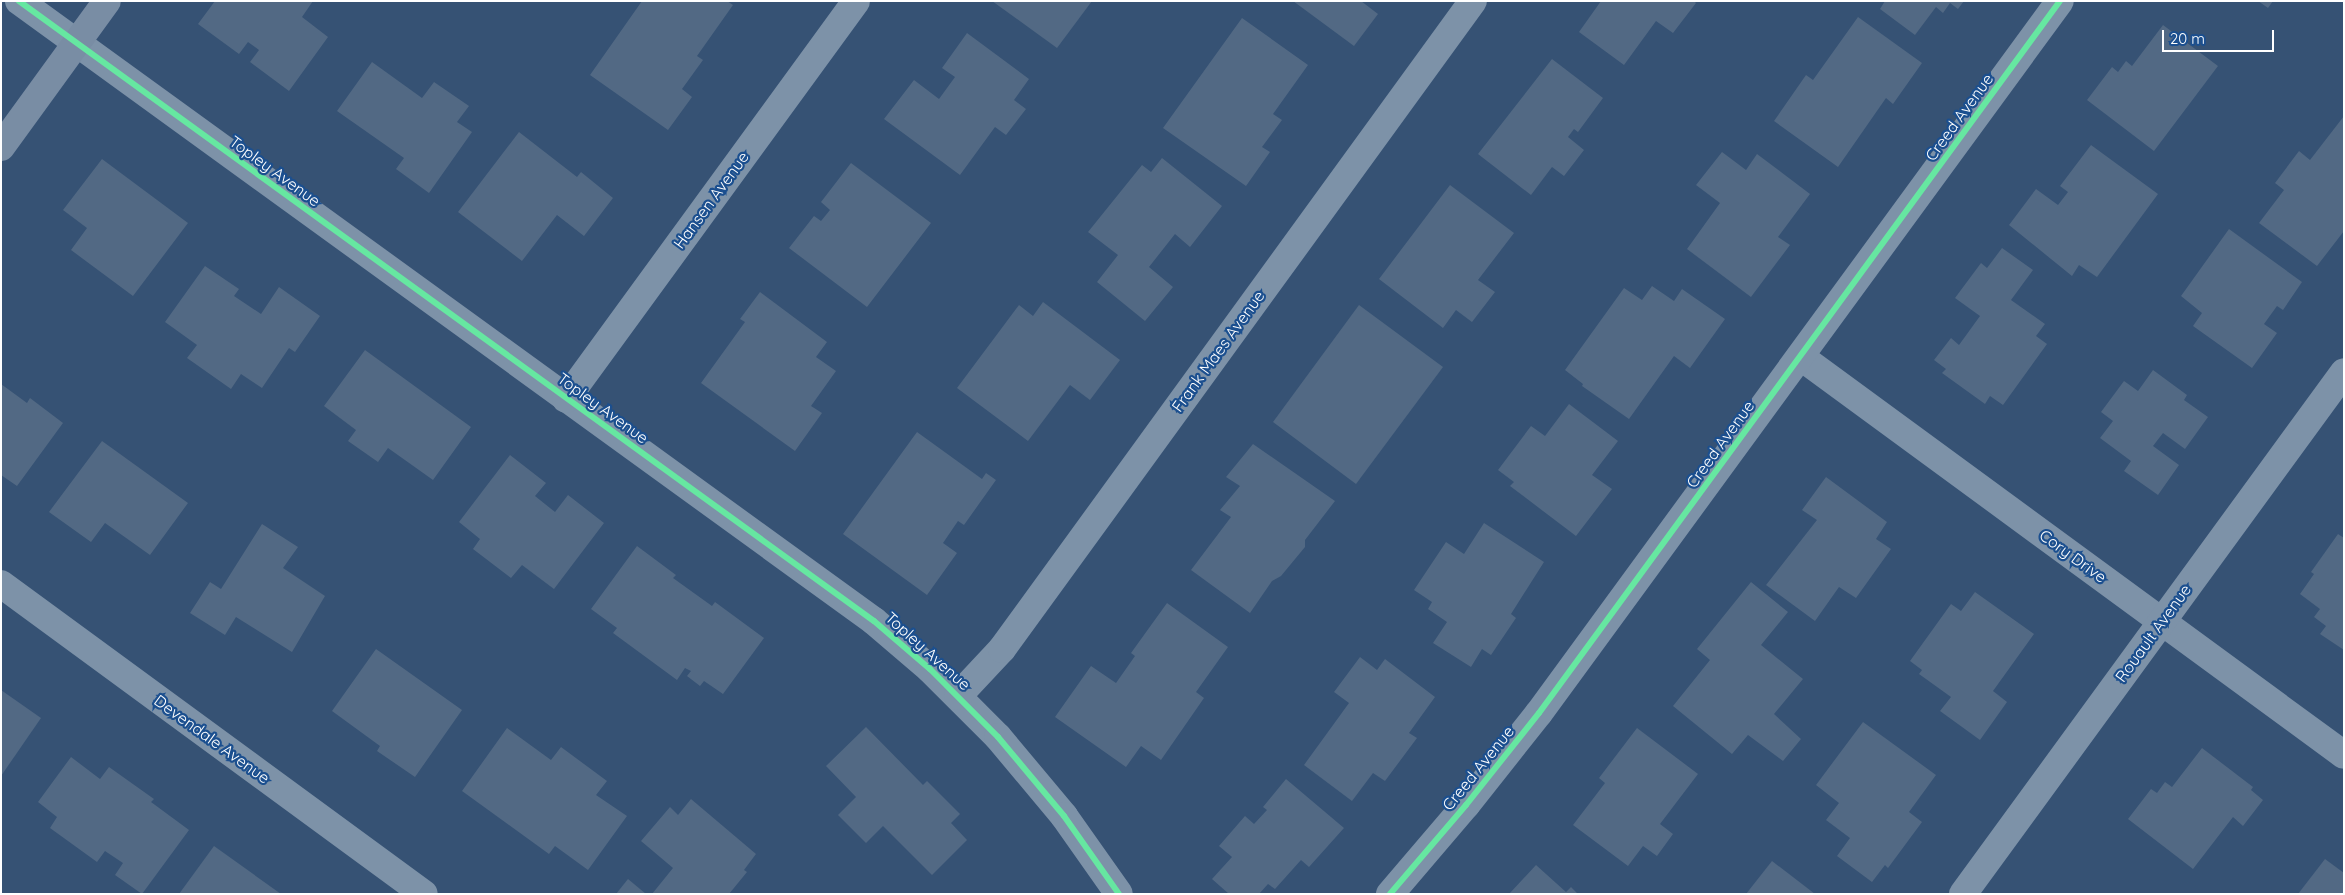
<!DOCTYPE html>
<html>
<head>
<meta charset="utf-8">
<style>
  body { margin:0 }
  #map { position:relative; width:2345px; height:895px; overflow:hidden; background:#365274; font-family:Quicksand,sans-serif }
  div>[style] { position:absolute }
  [style*='--x'] { left:calc(var(--x)*1px); top:calc(var(--y)*1px); width:calc(var(--w)*1px); rotate:calc(var(--a)*1deg) }
  .building>* { inset:0; background:#526984 }
  .street>* { height:28px; margin:-14px; padding:0 14px; transform-origin:14px; border-radius:14px; background:#7d92a8 }
  .secondary>* { height:28px; margin:-14px; padding:0 14px; transform-origin:14px; border-radius:14px; background:#798da4 }
  .cycleway>* { height:6px; margin:-3px; padding:0 3px; transform-origin:3px; border-radius:3px; background:#66e7a1 }
  span { translate:-50% -50%; white-space:nowrap; text-align:center; line-height:1.15; -webkit-text-stroke:4.5px #1b4f8f; paint-order:stroke }
  .street-label { font-size:16px; color:#fff }
  .frame { position:absolute; inset:0; border:2px solid #fff; pointer-events:none }
  .scale { position:absolute; left:2162px; top:30px; width:112px; height:22px; box-sizing:border-box; border:2px solid #fff; border-top:0; padding-left:6px; font-size:15px; line-height:18px; white-space:nowrap; color:#fff; -webkit-text-stroke:4px #1b4f8f; paint-order:stroke }
</style>
</head>
<body>
<div id="map">
  <div class="building">
    <div style="clip-path:polygon(215px 1px,313px 1px,302px 17px,328px 37px,289px 91px,250px 62px,259px 50px,248px 42px,239px 54px,198px 24px)"></div>
    <div style="clip-path:polygon(642px 1px,727px 1px,733px 5px,697px 56px,703px 60px,682px 89px,692px 97px,668px 130px,590px 75px)"></div>
    <div style="clip-path:polygon(992px 1px,1092px 1px,1057px 48px)"></div>
    <div style="clip-path:polygon(1293px 1px,1361px 1px,1378px 14px,1354px 46px)"></div>
    <div style="clip-path:polygon(1601px 1px,1694px 1px,1696px 3px,1673px 33px,1656px 21px,1624px 65px,1579px 32px)"></div>
    <div style="clip-path:polygon(1885px 1px,1964px 1px,1958px 9px,1950px 3px,1943px 13px,1936px 7px,1915px 35px,1880px 9px)"></div>
    <div style="clip-path:polygon(2258px 1px,2273px 1px,2268px 8px)"></div>
    <div style="clip-path:polygon(1858px 17px,1922px 63px,1893px 104px,1886px 98px,1838px 167px,1774px 121px,1806px 75px,1813px 80px)"></div>
    <div style="clip-path:polygon(1242px 18px,1308px 65px,1273px 114px,1282px 120px,1262px 147px,1270px 152px,1246px 186px,1163px 128px)"></div>
    <div style="clip-path:polygon(2163px 25px,2218px 66px,2154px 151px,2087px 100px,2112px 67px,2118px 72px,2126px 61px,2132px 66px)"></div>
    <div style="clip-path:polygon(967px 33px,1029px 79px,1014px 100px,1026px 109px,1006px 135px,995px 127px,960px 175px,884px 119px,914px 80px,939px 99px,955px 77px,942px 68px)"></div>
    <div style="clip-path:polygon(1552px 59px,1603px 98px,1578px 132px,1574px 129px,1568px 137px,1584px 150px,1564px 176px,1552px 167px,1531px 195px,1478px 154px)"></div>
    <div style="clip-path:polygon(372px 62px,422px 98px,434px 82px,469px 106px,457px 122px,472px 132px,429px 193px,396px 169px,404px 158px,337px 111px)"></div>
    <div style="clip-path:polygon(2344px 116px,2344px 231px,2317px 266px,2259px 223px,2284px 190px,2275px 183px,2299px 151px,2310px 160px)"></div>
    <div style="clip-path:polygon(519px 132px,577px 177px,581px 172px,613px 198px,584px 236px,557px 215px,522px 261px,458px 212px)"></div>
    <div style="clip-path:polygon(2091px 145px,2158px 194px,2097px 277px,2079px 265px,2072px 276px,2009px 225px,2036px 189px,2058px 205px,2068px 192px,2060px 186px)"></div>
    <div style="clip-path:polygon(1722px 152px,1746px 170px,1757px 154px,1810px 194px,1778px 237px,1790px 245px,1751px 297px,1687px 249px,1720px 203px,1696px 185px)"></div>
    <div style="clip-path:polygon(1162px 158px,1222px 206px,1190px 247px,1175px 234px,1149px 267px,1173px 287px,1145px 321px,1097px 282px,1118px 255px,1088px 232px,1142px 165px,1151px 172px)"></div>
    <div style="clip-path:polygon(102px 159px,188px 223px,133px 296px,71px 250px,87px 228px,63px 210px)"></div>
    <div style="clip-path:polygon(851px 163px,931px 223px,867px 307px,789px 248px,814px 216px,821px 221px,830px 210px,821px 202px)"></div>
    <div style="clip-path:polygon(1450px 185px,1514px 233px,1478px 280px,1495px 292px,1472px 322px,1456px 310px,1443px 328px,1379px 279px)"></div>
    <div style="clip-path:polygon(2229px 229px,2302px 282px,2283px 310px,2277px 306px,2264px 324px,2277px 333px,2252px 368px,2193px 326px,2202px 313px,2181px 296px)"></div>
    <div style="clip-path:polygon(2002px 248px,2033px 270px,2011px 300px,2045px 324px,2036px 336px,2047px 344px,2003px 405px,1990px 396px,1985px 404px,1942px 373px,1946px 369px,1934px 360px,1951px 338px,1959px 345px,1980px 316px,1955px 298px,1981px 263px,1987px 268px)"></div>
    <div style="clip-path:polygon(205px 266px,239px 289px,234px 296px,261px 314px,279px 287px,320px 316px,295px 352px,289px 348px,262px 388px,241px 374px,231px 389px,187px 358px,197px 345px,165px 322px)"></div>
    <div style="clip-path:polygon(1652px 286px,1674px 301px,1682px 289px,1725px 319px,1690px 368px,1674px 356px,1629px 419px,1582px 386px,1583px 384px,1565px 370px,1624px 288px,1642px 300px)"></div>
    <div style="clip-path:polygon(760px 292px,827px 342px,816px 357px,836px 371px,811px 406px,822px 413px,795px 451px,701px 383px,745px 322px,740px 319px)"></div>
    <div style="clip-path:polygon(1043px 302px,1120px 360px,1090px 400px,1070px 385px,1028px 441px,957px 388px,1019px 305px,1033px 316px)"></div>
    <div style="clip-path:polygon(1359px 305px,1443px 367px,1356px 484px,1273px 422px)"></div>
    <div style="clip-path:polygon(365px 350px,471px 427px,433px 480px,388px 448px,378px 462px,348px 441px,356px 430px,324px 406px)"></div>
    <div style="clip-path:polygon(2153px 370px,2187px 395px,2184px 400px,2208px 417px,2185px 449px,2163px 433px,2153px 446px,2179px 465px,2158px 495px,2124px 471px,2131px 461px,2100px 438px,2113px 421px,2101px 412px,2124px 381px,2138px 391px)"></div>
    <div style="clip-path:polygon(1px 384px,27px 403px,30px 398px,63px 423px,17px 486px,1px 475px)"></div>
    <div style="clip-path:polygon(1569px 404px,1618px 441px,1592px 475px,1612px 489px,1576px 536px,1510px 486px,1514px 482px,1498px 470px,1531px 426px,1545px 436px)"></div>
    <div style="clip-path:polygon(917px 432px,982px 479px,986px 473px,996px 480px,964px 525px,958px 521px,943px 543px,957px 553px,927px 595px,843px 534px)"></div>
    <div style="clip-path:polygon(102px 441px,188px 503px,150px 555px,105px 523px,91px 542px,49px 512px)"></div>
    <div style="clip-path:polygon(1253px 444px,1335px 501px,1305px 540px,1305px 547px,1281px 576px,1272px 581px,1250px 613px,1191px 570px,1231px 517px,1220px 510px,1240px 486px,1226px 477px)"></div>
    <div style="clip-path:polygon(510px 455px,546px 483px,535px 496px,555px 512px,568px 495px,604px 523px,554px 589px,522px 565px,511px 578px,473px 549px,480px 539px,459px 522px)"></div>
    <div style="clip-path:polygon(1826px 477px,1887px 522px,1876px 539px,1891px 549px,1856px 598px,1839px 587px,1815px 621px,1766px 585px,1817px 520px,1802px 510px)"></div>
    <div style="clip-path:polygon(1484px 523px,1544px 562px,1511px 614px,1516px 618px,1491px 655px,1482px 649px,1471px 667px,1433px 643px,1447px 622px,1428px 609px,1432px 602px,1414px 590px,1446px 542px,1464px 554px)"></div>
    <div style="clip-path:polygon(262px 524px,298px 547px,283px 568px,325px 596px,292px 652px,236px 617px,225px 635px,190px 613px,210px 582px,221px 589px)"></div>
    <div style="clip-path:polygon(2338px 534px,2344px 538px,2344px 650px,2320px 634px,2326px 626px,2314px 617px,2320px 609px,2300px 594px,2314px 574px,2311px 572px)"></div>
    <div style="clip-path:polygon(637px 546px,676px 575px,673px 578px,712px 606px,715px 602px,764px 638px,723px 694px,704px 681px,700px 686px,687px 676px,691px 671px,685px 668px,677px 680px,613px 633px,617px 628px,591px 609px)"></div>
    <div style="clip-path:polygon(1751px 582px,1788px 612px,1761px 645px,1803px 679px,1774px 714px,1801px 739px,1783px 761px,1748px 735px,1732px 754px,1673px 706px,1710px 660px,1697px 649px)"></div>
    <div style="clip-path:polygon(1975px 592px,2034px 634px,1993px 691px,2007px 702px,1980px 740px,1940px 711px,1951px 697px,1919px 674px,1922px 670px,1910px 661px,1951px 604px,1961px 611px)"></div>
    <div style="clip-path:polygon(1167px 603px,1228px 647px,1196px 692px,1204px 698px,1161px 760px,1141px 746px,1126px 767px,1055px 717px,1091px 666px,1116px 683px,1135px 656px,1131px 653px)"></div>
    <div style="clip-path:polygon(376px 649px,462px 710px,415px 777px,377px 751px,380px 746px,332px 711px)"></div>
    <div style="clip-path:polygon(1360px 657px,1377px 670px,1385px 659px,1435px 697px,1409px 733px,1417px 738px,1385px 781px,1373px 773px,1352px 801px,1304px 765px,1349px 703px,1334px 692px)"></div>
    <div style="clip-path:polygon(1px 690px,41px 718px,1px 776px)"></div>
    <div style="clip-path:polygon(1863px 722px,1936px 775px,1909px 812px,1922px 822px,1888px 868px,1885px 865px,1872px 882px,1837px 856px,1850px 838px,1826px 820px,1839px 803px,1816px 785px)"></div>
    <div style="clip-path:polygon(866px 727px,923px 785px,927px 781px,960px 814px,951px 823px,967px 840px,932px 875px,883px 826px,866px 843px,838px 815px,856px 797px,826px 766px)"></div>
    <div style="clip-path:polygon(507px 728px,551px 760px,561px 747px,607px 781px,596px 795px,627px 816px,588px 870px,555px 846px,549px 854px,462px 791px)"></div>
    <div style="clip-path:polygon(1637px 728px,1698px 774px,1660px 824px,1673px 834px,1657px 856px,1643px 846px,1628px 866px,1573px 825px,1605px 783px,1599px 778px)"></div>
    <div style="clip-path:polygon(2202px 748px,2253px 787px,2251px 790px,2263px 800px,2243px 826px,2233px 817px,2193px 869px,2128px 819px,2151px 789px,2157px 793px,2165px 782px,2172px 787px)"></div>
    <div style="clip-path:polygon(71px 757px,100px 779px,109px 767px,154px 799px,151px 802px,189px 830px,142px 894px,115px 875px,123px 863px,105px 851px,97px 862px,50px 828px,57px 817px,38px 802px)"></div>
    <div style="clip-path:polygon(1286px 779px,1344px 828px,1309px 867px,1301px 860px,1275px 889px,1268px 884px,1259px 894px,1229px 894px,1212px 879px,1232px 857px,1219px 846px,1245px 816px,1254px 824px,1267px 810px,1263px 807px)"></div>
    <div style="clip-path:polygon(691px 799px,756px 854px,744px 870px,747px 872px,729px 894px,652px 894px,673px 868px,641px 841px,670px 807px,678px 815px)"></div>
    <div style="clip-path:polygon(214px 846px,281px 894px,179px 894px)"></div>
    <div style="clip-path:polygon(2325px 859px,2344px 873px,2344px 894px,2298px 894px)"></div>
    <div style="clip-path:polygon(1772px 861px,1815px 894px,1746px 894px)"></div>
    <div style="clip-path:polygon(1536px 865px,1566px 892px,1571px 887px,1578px 894px,1509px 894px)"></div>
    <div style="clip-path:polygon(628px 879px,646px 894px,616px 894px)"></div>
  </div>
  <div class="street">
    <div style="--x:19;--y:1;--w:1056;--a:35.95"></div>
    <div style="--x:874;--y:621;--w:74;--a:40.6"></div>
    <div style="--x:930;--y:669;--w:96;--a:45"></div>
    <div style="--x:998;--y:737;--w:103;--a:50.1"></div>
    <div style="--x:1064;--y:816;--w:95;--a:54.8"></div>
    <div style="--x:1801;--y:357;--w:673;--a:36.24"></div>
    <div style="--x:566;--y:399;--w:492;--a:-53.9"></div>
    <div style="--x:1;--y:584;--w:524;--a:36.24"></div>
    <div style="--x:958;--y:696;--w:64;--a:-46.9"></div>
    <div style="--x:1002;--y:649;--w:801;--a:-53.99"></div>
    <div style="--x:1390;--y:894;--w:117;--a:-49.5"></div>
    <div style="--x:1466;--y:805;--w:117;--a:-51.6"></div>
    <div style="--x:1539;--y:713;--w:882;--a:-53.81"></div>
    <div style="--x:1963;--y:894;--w:646;--a:-53.87"></div>
  </div>
  <div class="secondary">
    <div style="--x:1;--y:147;--w:180;--a:-54"></div>
  </div>
  <div class="cycleway">
    <div style="--x:19;--y:1;--w:1056;--a:35.95"></div>
    <div style="--x:874;--y:621;--w:74;--a:40.6"></div>
    <div style="--x:930;--y:669;--w:96;--a:45"></div>
    <div style="--x:998;--y:737;--w:103;--a:50.1"></div>
    <div style="--x:1064;--y:816;--w:95;--a:54.8"></div>
    <div style="--x:1390;--y:894;--w:117;--a:-49.5"></div>
    <div style="--x:1466;--y:805;--w:117;--a:-51.6"></div>
    <div style="--x:1539;--y:713;--w:882;--a:-53.81"></div>
  </div>
  <div class="street-label">
    <span style="left:1959px;top:117px;rotate:-54deg">Creed Avenue</span>
    <span style="left:275px;top:171px;rotate:36deg">Topley Avenue</span>
    <span style="left:711px;top:200px;rotate:-54deg">Hansen Avenue</span>
    <span style="left:1218px;top:351px;rotate:-54deg">Frank Maes Avenue</span>
    <span style="left:603px;top:408px;rotate:36deg">Topley Avenue</span>
    <span style="left:1720px;top:444px;rotate:-54deg">Creed Avenue</span>
    <span style="left:2073px;top:556px;rotate:36deg">Cory Drive</span>
    <span style="left:2153px;top:633px;rotate:-54deg">Rouault Avenue</span>
    <span style="left:928px;top:651px;rotate:42deg">Topley Avenue</span>
    <span style="left:212px;top:739px;rotate:36deg">Devendale Avenue</span>
    <span style="left:1478px;top:768px;rotate:-51deg">Creed Avenue</span>
  </div>
  <div class="frame"></div>
  <div class="scale">20 m</div>
</div>
</body>
</html>
